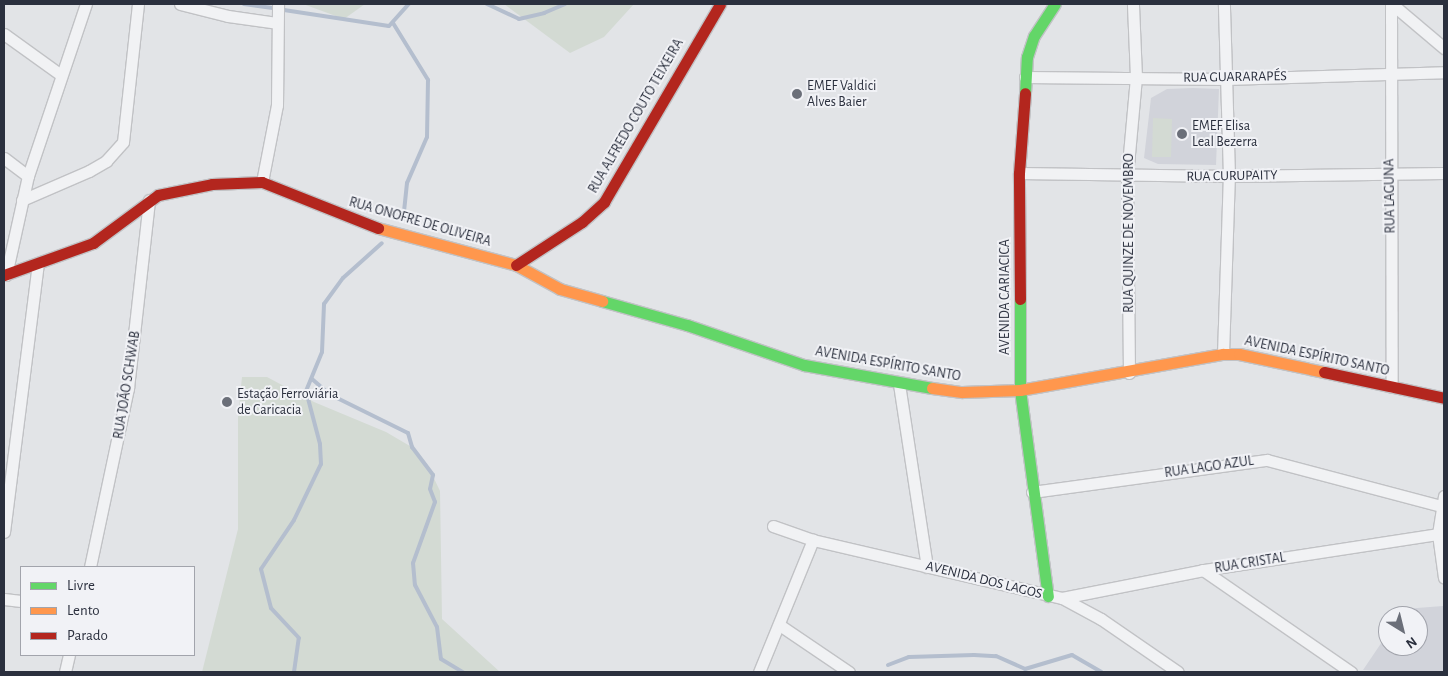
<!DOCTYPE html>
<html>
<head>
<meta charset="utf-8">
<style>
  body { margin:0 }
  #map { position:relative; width:1448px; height:676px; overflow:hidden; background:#e2e4e7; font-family:"Alegreya Sans",sans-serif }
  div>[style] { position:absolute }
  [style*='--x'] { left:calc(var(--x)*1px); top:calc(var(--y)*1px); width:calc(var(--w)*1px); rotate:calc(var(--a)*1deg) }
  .built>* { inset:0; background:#d1d3da }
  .green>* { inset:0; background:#d3dad3 }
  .stream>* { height:4px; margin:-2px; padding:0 2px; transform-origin:2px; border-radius:2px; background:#b4bece }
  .roads { filter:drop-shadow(1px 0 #c1c2c5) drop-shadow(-1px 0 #c1c2c5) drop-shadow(0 1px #c1c2c5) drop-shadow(0 -1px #c1c2c5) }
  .street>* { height:11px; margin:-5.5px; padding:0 5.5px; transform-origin:5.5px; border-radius:5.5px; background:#f1f2f4 }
  .fast>* { height:11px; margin:-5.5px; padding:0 5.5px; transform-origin:5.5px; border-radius:5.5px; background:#63d668 }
  .slow>* { height:11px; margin:-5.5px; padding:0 5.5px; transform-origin:5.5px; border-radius:5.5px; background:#ff974d }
  .jam>* { height:11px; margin:-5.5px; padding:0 5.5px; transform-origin:5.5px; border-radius:5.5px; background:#b3261e }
  .dots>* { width:14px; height:14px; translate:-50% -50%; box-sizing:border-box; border:2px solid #f1f2f6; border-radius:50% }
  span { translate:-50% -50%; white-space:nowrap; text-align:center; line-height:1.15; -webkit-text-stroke:4px #f1f2f6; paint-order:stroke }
  .street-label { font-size:14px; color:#2b303e }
  .poi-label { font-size:14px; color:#2b303e }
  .left { translate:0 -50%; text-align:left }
  .frame { position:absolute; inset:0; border:5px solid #2b303e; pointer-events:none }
  .legend { position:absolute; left:20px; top:566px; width:175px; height:90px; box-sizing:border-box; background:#f1f2f6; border:1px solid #a2a4ac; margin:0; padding:6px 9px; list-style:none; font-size:15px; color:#2b303e }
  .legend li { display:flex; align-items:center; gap:10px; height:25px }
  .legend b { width:25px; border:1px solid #a2a4ac }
  .north { position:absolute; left:1378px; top:606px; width:50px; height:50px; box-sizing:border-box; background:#f1f2f6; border:1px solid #a2a4ac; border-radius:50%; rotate:144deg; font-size:14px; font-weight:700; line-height:20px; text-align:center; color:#2b303e }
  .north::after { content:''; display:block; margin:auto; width:18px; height:22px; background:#6b6f79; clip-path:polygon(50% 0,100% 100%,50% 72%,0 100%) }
</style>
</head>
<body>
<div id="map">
  <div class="built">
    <div style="clip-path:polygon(1193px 88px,1219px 89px,1216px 165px,1158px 164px,1144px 158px,1151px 98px,1167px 89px)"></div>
    <div style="clip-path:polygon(1443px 606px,1444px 672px,1363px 670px,1388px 633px,1388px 646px,1418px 646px,1418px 616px,1400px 616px,1404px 609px)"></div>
  </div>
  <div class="green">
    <div style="clip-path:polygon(303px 4px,365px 4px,344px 19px)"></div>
    <div style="clip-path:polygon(504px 4px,634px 4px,604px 37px,570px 53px)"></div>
    <div style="clip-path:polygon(1153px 118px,1172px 119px,1171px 157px,1152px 157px)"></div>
    <div style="clip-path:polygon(242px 377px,267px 377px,314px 402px,386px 432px,415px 449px,427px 464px,440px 491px,442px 619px,500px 672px,202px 672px,238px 529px,238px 416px)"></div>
  </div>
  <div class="stream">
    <div style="--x:244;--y:4;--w:29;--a:8"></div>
    <div style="--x:487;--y:4;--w:35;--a:25"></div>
    <div style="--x:519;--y:19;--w:26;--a:-13"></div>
    <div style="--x:544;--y:13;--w:23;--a:-23"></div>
    <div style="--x:284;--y:10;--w:106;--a:8.7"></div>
    <div style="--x:389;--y:26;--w:30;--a:-48"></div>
    <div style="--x:393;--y:23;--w:67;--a:58.4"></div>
    <div style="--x:428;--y:80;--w:57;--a:91"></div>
    <div style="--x:427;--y:137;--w:50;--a:113.5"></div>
    <div style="--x:407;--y:183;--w:36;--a:96"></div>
    <div style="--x:312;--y:379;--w:23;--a:41"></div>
    <div style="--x:329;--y:394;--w:88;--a:26.3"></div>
    <div style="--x:408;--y:433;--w:15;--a:74"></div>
    <div style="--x:412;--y:447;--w:35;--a:53"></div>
    <div style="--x:433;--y:475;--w:14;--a:102"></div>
    <div style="--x:430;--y:489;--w:14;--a:69"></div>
    <div style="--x:435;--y:502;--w:65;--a:109.8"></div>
    <div style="--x:413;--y:563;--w:22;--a:85"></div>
    <div style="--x:415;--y:585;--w:47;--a:62.4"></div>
    <div style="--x:437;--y:627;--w:32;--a:83"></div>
    <div style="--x:441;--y:659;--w:26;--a:31"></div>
    <div style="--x:888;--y:665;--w:22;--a:-21"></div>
    <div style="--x:909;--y:657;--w:65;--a:-1.8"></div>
    <div style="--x:974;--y:655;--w:22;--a:3"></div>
    <div style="--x:996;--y:656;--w:32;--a:24"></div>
    <div style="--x:1025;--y:669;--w:49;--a:-16.6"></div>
    <div style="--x:1072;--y:655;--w:34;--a:30"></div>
    <div style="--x:294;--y:672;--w:34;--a:-82"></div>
    <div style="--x:299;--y:638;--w:41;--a:-133"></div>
    <div style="--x:271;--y:608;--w:40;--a:-104.4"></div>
    <div style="--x:261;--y:569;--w:59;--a:-56"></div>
    <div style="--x:294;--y:520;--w:62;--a:-64.3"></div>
    <div style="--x:321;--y:464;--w:20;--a:-93"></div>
    <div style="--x:320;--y:444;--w:55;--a:-104.8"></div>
    <div style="--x:306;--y:391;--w:42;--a:-67.7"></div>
    <div style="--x:322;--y:352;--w:48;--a:-87.6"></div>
    <div style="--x:324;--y:304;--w:32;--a:-54"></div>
    <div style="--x:343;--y:278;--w:52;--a:-41.9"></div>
  </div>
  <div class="roads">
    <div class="street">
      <div style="--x:180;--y:4;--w:49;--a:14"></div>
      <div style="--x:228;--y:16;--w:49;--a:8.1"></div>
      <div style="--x:1391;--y:4;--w:383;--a:89.9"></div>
      <div style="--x:1392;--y:4;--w:68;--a:40.2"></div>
      <div style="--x:4;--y:34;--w:70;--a:35.7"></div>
      <div style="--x:1025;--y:77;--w:201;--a:0.6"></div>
      <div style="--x:1226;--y:79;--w:218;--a:-1.8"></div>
      <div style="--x:4;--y:158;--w:30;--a:37"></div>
      <div style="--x:1019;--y:173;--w:210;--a:0.8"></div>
      <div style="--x:1229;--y:176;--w:215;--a:-0.8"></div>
      <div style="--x:262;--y:182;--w:78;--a:-79"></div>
      <div style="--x:277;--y:105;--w:101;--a:-89.4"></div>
      <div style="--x:22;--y:200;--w:73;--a:-23.4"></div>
      <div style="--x:89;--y:171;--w:20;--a:-30"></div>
      <div style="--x:106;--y:161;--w:25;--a:-48"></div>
      <div style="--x:123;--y:142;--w:139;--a:-83.8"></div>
      <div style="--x:6;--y:275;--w:101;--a:-77.5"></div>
      <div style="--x:28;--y:176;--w:182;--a:-71.4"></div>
      <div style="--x:1223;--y:354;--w:178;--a:-88.1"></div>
      <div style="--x:1229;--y:176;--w:172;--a:-91.7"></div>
      <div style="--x:1129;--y:373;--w:197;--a:-90.6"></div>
      <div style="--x:1127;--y:176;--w:99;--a:-84.8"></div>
      <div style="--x:1136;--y:77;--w:73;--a:-92.4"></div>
      <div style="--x:899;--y:384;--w:185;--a:81.3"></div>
      <div style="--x:1032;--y:492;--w:237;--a:-7.8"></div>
      <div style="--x:1267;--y:460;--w:180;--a:14.8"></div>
      <div style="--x:1444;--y:496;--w:38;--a:99"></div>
      <div style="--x:1438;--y:534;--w:44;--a:82.2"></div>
      <div style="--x:773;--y:526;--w:42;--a:19.3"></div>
      <div style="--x:813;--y:540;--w:256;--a:13.1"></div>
      <div style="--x:1062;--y:598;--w:44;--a:28.3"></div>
      <div style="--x:1101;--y:619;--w:93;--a:34.5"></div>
      <div style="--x:4;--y:532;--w:270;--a:-82.8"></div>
      <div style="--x:90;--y:567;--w:183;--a:-78"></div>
      <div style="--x:128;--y:388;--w:189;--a:-83.6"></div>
      <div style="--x:1203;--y:570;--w:180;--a:34.6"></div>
      <div style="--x:1062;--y:598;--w:144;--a:-11.2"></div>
      <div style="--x:1203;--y:570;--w:238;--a:-8.7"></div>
      <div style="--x:4;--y:599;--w:17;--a:7"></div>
      <div style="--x:781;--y:626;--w:82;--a:34.1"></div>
      <div style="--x:65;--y:672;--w:17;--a:-77"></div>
      <div style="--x:759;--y:672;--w:143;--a:-67.8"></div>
    </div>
    <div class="fast">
      <div style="--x:1025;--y:93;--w:36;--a:-87"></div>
      <div style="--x:1027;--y:57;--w:22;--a:-72"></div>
      <div style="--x:1034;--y:36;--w:38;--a:-57"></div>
      <div style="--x:1020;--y:299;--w:91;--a:90"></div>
      <div style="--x:1020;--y:390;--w:208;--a:82.3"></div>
      <div style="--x:602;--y:301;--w:88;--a:15.8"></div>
      <div style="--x:687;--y:325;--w:124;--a:18.9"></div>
      <div style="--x:804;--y:365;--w:130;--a:10.2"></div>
    </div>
    <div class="slow">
      <div style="--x:378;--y:228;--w:143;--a:15"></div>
      <div style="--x:516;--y:265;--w:50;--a:28.6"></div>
      <div style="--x:560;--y:289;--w:44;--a:15.9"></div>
      <div style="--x:932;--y:388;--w:30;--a:8"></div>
      <div style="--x:962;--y:392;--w:58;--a:-2"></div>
      <div style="--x:1020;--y:390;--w:206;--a:-10.1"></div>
      <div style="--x:1223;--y:354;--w:16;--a:0"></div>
      <div style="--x:1239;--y:354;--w:87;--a:12"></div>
    </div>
    <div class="jam">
      <div style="--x:516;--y:265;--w:79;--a:-33.1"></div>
      <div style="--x:582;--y:222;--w:30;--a:-42"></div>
      <div style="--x:604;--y:202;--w:229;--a:-59.6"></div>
      <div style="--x:4;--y:275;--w:95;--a:-19.8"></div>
      <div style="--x:93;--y:243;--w:81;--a:-36.4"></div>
      <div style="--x:158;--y:195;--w:55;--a:-11.5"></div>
      <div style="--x:212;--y:184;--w:50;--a:-2.3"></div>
      <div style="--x:262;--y:182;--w:125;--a:21.6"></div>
      <div style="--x:1020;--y:299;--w:126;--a:-90.5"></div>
      <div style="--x:1019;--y:173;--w:80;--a:-85.7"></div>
      <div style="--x:1324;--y:372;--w:123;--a:12.2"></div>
    </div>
  </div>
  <div class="dots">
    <div style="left:797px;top:94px;background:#6b6f79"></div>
    <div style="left:1182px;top:134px;background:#6b6f79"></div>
    <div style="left:227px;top:402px;background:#6b6f79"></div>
  </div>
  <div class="street-label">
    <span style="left:1235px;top:77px;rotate:-1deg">RUA GUARARAPÉS</span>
    <span style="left:636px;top:116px;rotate:-60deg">RUA ALFREDO COUTO TEIXEIRA</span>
    <span style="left:1232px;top:176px;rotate:-1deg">RUA CURUPAITY</span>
    <span style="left:1390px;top:196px;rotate:-91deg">RUA LAGUNA</span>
    <span style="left:420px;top:222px;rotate:16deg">RUA ONOFRE DE OLIVEIRA</span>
    <span style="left:1129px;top:233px;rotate:-90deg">RUA QUINZE DE NOVEMBRO</span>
    <span style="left:1005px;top:297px;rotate:-90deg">AVENIDA CARIACICA</span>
    <span style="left:1317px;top:356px;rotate:12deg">AVENIDA ESPÍRITO SANTO</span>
    <span style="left:888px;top:364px;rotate:10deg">AVENIDA ESPÍRITO SANTO</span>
    <span style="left:127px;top:385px;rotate:-81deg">RUA JOÃO SCHWAB</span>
    <span style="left:1209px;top:467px;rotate:-8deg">RUA LAGO AZUL</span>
    <span style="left:1250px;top:563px;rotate:-9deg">RUA CRISTAL</span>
    <span style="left:984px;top:580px;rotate:14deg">AVENIDA DOS LAGOS</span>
  </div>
  <div class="poi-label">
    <span class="left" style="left:807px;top:94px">EMEF Valdici<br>Alves Baier</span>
    <span class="left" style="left:1192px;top:134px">EMEF Elisa<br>Leal Bezerra</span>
    <span class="left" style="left:237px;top:402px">Estação Ferroviária<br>de Caricacia</span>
  </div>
  <div class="frame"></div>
  <ul class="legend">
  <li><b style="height:6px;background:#63d668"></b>Livre</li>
  <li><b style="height:6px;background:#ff974d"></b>Lento</li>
  <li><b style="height:6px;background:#b3261e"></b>Parado</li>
  </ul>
  <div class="north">N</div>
</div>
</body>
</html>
